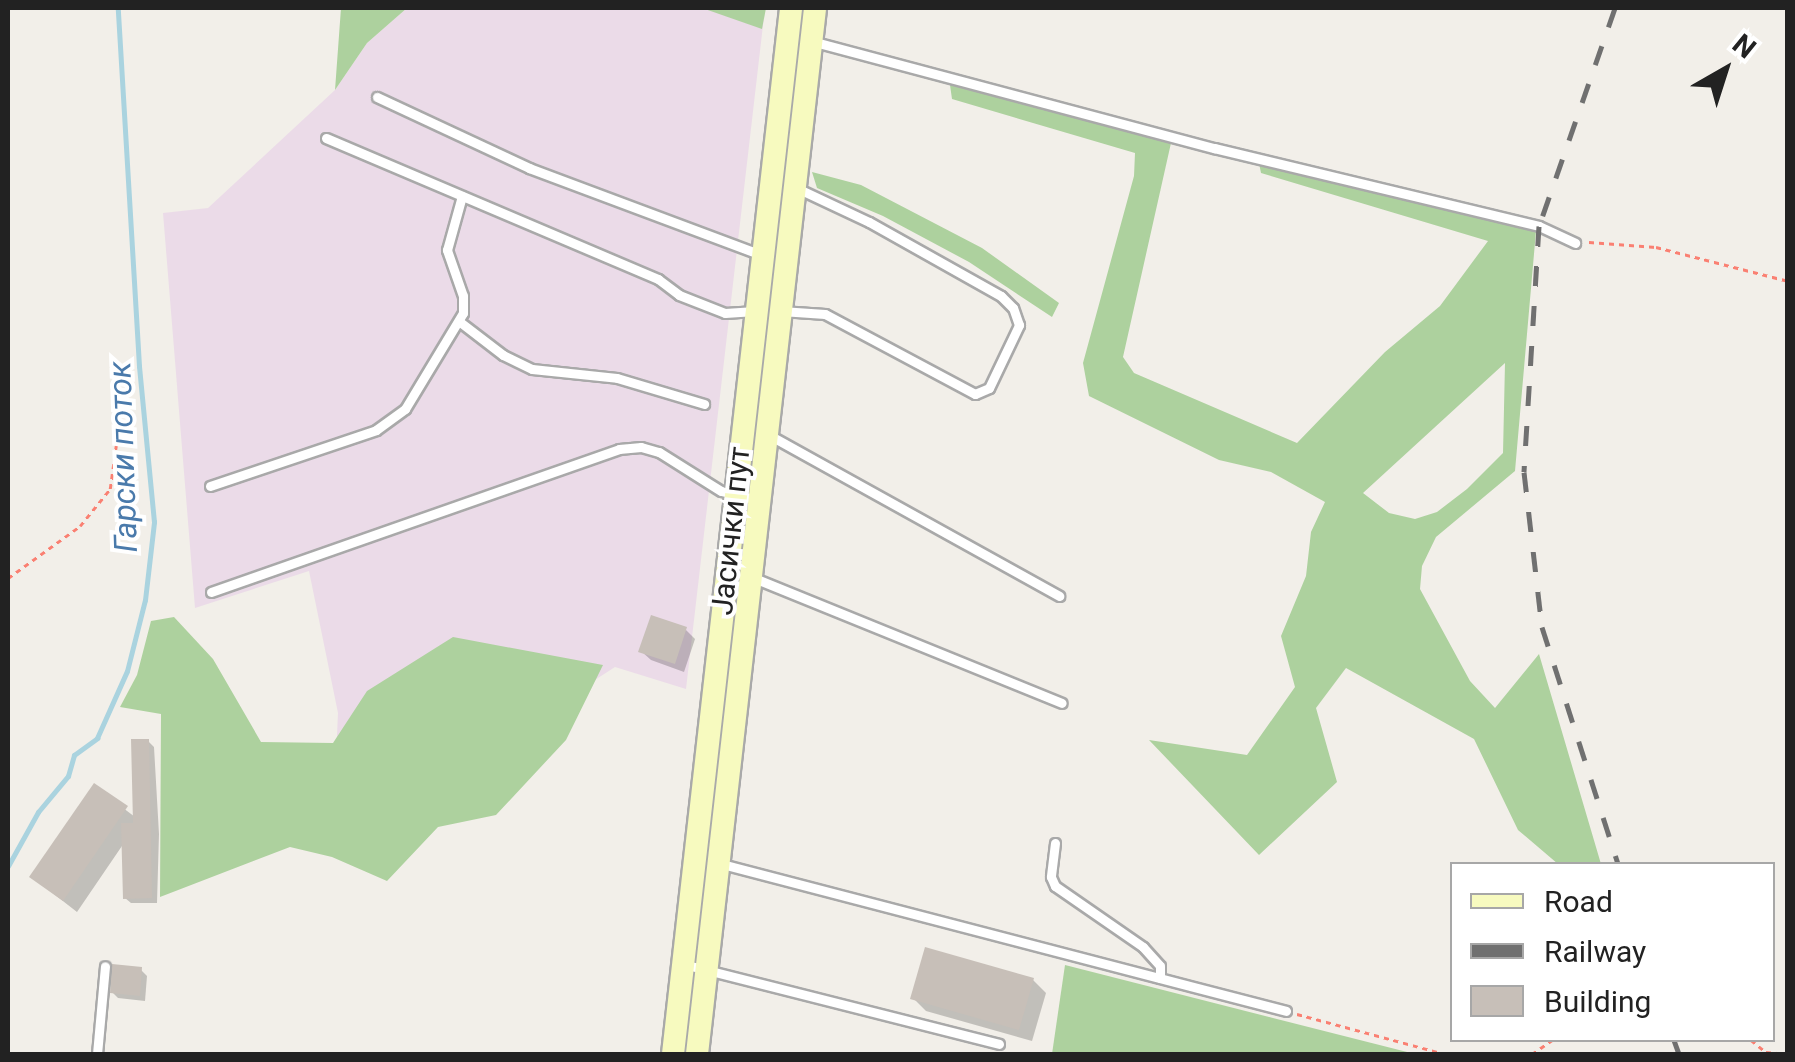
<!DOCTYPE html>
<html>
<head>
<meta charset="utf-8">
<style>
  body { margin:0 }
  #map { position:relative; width:1795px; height:1062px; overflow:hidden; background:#f2efe9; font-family:Roboto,sans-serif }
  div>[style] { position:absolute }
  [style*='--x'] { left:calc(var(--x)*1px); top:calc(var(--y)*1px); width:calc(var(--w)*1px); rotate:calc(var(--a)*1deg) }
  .industrial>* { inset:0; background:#ebdbe8 }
  .forest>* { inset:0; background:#add19e }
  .shadow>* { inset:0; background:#0003 }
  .stream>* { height:5px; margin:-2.5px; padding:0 2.5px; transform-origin:2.5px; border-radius:2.5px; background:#aad3df }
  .building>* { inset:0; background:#c7bfb8 }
  .path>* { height:2.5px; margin-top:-1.25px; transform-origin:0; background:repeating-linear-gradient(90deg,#fa8072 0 5px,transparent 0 10px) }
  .roads { filter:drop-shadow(2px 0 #a9a9a9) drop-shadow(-2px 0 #a9a9a9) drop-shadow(0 2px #a9a9a9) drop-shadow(0 -2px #a9a9a9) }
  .lane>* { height:9px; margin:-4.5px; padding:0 4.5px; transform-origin:4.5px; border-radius:4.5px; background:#fff }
  .secondary>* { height:22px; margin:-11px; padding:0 11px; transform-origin:11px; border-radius:11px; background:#f7fabf }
  .rail>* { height:5px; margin-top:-2.5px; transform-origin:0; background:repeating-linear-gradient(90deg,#707070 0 20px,transparent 0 40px) }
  span { translate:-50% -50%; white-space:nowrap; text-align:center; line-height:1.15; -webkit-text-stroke:8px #fff; paint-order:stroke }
  .street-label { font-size:30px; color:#222 }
  .water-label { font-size:32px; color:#4a7aab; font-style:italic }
  .frame { position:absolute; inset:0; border:10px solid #222; pointer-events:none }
  .legend { position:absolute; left:1450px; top:862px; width:325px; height:180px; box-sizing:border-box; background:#fff; border:2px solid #a7a7a7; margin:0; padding:12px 18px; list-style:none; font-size:30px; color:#222 }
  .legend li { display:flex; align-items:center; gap:20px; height:50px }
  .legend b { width:50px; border:2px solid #a7a7a7 }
  .north { position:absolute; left:1675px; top:20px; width:100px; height:100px; -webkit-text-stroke:8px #fff; paint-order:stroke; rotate:39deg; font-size:28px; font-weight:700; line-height:40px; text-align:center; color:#222 }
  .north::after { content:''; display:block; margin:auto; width:35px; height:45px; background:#222; clip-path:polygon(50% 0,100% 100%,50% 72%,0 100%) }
</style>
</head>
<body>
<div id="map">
  <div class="industrial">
    <div style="clip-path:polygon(407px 8px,765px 8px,686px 689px,615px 667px,516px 731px,334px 801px,338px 713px,309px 571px,195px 608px,163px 213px,208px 208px,335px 90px,367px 43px)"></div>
  </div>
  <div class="forest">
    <div style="clip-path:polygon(341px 8px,407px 8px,367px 43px,335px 90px)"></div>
    <div style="clip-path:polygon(702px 8px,766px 8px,762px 29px)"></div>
    <div style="clip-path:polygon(evenodd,950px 85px,1171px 143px,1123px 357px,1134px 373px,1297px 443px,1385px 352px,1440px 306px,1488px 241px,1261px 173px,1259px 163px,1536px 231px,1515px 471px,1436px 537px,1422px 566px,1420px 589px,1470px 681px,1495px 708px,1539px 654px,1601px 864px,1558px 864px,1518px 830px,1474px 739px,1346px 668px,1316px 708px,1337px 782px,1259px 855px,1149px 740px,1247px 755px,1295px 687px,1281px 636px,1306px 576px,1311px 532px,1325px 502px,1271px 472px,1219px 460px,1089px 396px,1083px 363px,1134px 176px,1135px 153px,952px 99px,950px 85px,1505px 363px,1503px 453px,1467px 489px,1437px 512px,1415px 519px,1389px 513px,1363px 493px,1505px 363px)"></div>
    <div style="clip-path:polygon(812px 172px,861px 185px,982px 248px,1059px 303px,1052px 317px,969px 262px,883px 216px,817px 188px)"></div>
    <div style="clip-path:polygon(174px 617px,213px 659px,261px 742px,333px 743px,367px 691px,453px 637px,603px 665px,566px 740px,496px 815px,438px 827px,387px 881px,332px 857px,290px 847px,160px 897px,161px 714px,120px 707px,137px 675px,151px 621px)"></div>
    <div style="clip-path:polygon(1065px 965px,1415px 1054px,1052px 1054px)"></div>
  </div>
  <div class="shadow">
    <div style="clip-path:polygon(686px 630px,695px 639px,684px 672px,651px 660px,641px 651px)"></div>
    <div style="clip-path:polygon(148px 741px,154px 747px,159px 834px,157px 903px,131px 903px,125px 898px,124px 843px,77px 912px,32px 877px,94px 786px,135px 817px)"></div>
    <div style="clip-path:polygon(141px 970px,147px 976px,145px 1001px,118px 998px,112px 992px)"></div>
    <div style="clip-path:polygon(1033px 980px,1046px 993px,1032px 1041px,926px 1011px,913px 998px)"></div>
  </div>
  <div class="stream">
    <div style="--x:8;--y:866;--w:62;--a:-60.9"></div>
    <div style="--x:38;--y:812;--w:47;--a:-50.2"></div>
    <div style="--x:68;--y:776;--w:22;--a:-74"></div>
    <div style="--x:74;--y:755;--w:29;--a:-36"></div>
    <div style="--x:97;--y:738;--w:73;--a:-65.9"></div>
    <div style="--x:127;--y:671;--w:73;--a:-75.8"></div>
    <div style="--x:145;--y:600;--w:79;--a:-83.4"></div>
    <div style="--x:154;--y:522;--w:157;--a:-95.5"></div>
    <div style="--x:139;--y:366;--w:359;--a:-93.4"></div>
  </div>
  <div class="building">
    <div style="clip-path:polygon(651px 615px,687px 627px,675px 664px,638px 652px)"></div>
    <div style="clip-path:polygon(131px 739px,149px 739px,152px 898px,123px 899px,121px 823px,133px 823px)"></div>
    <div style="clip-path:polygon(94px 783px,128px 806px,63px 901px,29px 877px)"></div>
    <div style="clip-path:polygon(925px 947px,1034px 978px,1019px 1030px,910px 999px)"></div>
    <div style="clip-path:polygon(112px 964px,142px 967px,140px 996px,110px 993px)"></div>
  </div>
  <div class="path">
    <div style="--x:1589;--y:242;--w:67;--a:4.3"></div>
    <div style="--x:1656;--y:247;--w:136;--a:14.4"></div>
    <div style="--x:8;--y:578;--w:89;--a:-35.8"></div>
    <div style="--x:80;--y:526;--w:48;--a:-51"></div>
    <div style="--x:110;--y:489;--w:66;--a:-82.1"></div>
    <div style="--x:1297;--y:1014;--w:153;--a:15.1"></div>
    <div style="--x:1751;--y:1040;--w:19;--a:39"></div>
    <div style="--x:1766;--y:1052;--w:22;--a:5"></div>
    <div style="--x:1532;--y:1054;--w:24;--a:-35"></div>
  </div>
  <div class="roads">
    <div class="lane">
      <div style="--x:815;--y:42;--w:413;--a:14.9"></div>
      <div style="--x:1214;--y:148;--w:334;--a:13.5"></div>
      <div style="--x:1539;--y:226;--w:40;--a:25"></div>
      <div style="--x:377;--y:97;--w:168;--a:25"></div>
      <div style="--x:529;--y:168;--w:249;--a:20.5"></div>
      <div style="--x:326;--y:138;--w:361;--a:23"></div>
      <div style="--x:658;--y:279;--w:26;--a:37"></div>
      <div style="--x:679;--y:295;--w:49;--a:21.4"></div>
      <div style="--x:725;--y:313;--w:30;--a:-4"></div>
      <div style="--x:781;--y:311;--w:44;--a:3.9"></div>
      <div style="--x:825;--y:314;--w:170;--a:28.1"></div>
      <div style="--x:975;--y:394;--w:15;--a:-23"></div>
      <div style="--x:989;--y:388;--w:70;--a:-64.5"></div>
      <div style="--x:1019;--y:325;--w:18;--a:-109"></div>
      <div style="--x:1013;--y:308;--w:17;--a:-135"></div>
      <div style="--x:1001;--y:296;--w:151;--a:-150.7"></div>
      <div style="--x:869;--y:222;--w:77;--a:-154.8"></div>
      <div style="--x:460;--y:322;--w:54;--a:37.5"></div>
      <div style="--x:503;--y:355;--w:32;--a:26"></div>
      <div style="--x:532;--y:369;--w:85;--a:6"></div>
      <div style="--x:617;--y:378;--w:91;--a:16.6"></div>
      <div style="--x:769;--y:435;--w:332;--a:29"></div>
      <div style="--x:210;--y:486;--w:175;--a:-18.6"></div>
      <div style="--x:376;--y:430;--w:36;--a:-36"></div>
      <div style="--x:405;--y:409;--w:112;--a:-58.9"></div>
      <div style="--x:463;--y:313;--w:17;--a:-90"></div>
      <div style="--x:463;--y:296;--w:49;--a:-109.2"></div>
      <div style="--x:447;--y:250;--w:56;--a:-74.5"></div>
      <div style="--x:754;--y:578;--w:332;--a:22.1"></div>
      <div style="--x:211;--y:592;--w:432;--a:-19.3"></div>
      <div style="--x:619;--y:449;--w:22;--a:-5"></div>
      <div style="--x:641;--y:447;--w:19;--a:16"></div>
      <div style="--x:659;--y:452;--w:73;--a:32.2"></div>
      <div style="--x:721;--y:491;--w:36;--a:14"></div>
      <div style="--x:1055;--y:843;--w:34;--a:97"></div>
      <div style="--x:1051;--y:877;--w:10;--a:66"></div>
      <div style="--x:1055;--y:886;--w:107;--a:34.7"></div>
      <div style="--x:1143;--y:947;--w:25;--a:48"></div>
      <div style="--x:1160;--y:966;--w:12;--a:90"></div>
      <div style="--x:718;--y:863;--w:587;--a:14.6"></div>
      <div style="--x:683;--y:964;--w:326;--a:14.2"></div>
      <div style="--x:97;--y:1054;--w:88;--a:-84.8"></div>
    </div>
    <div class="secondary">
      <div style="--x:673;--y:1054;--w:1053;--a:-83.56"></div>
      <div style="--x:697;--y:1054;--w:1053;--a:-83.56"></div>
    </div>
  </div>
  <div class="rail">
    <div style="--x:1615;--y:8;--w:231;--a:109.2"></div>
    <div style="--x:1539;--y:226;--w:246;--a:93.5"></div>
    <div style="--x:1524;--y:472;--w:156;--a:83.4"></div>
    <div style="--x:1542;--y:627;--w:249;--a:72.2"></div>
    <div style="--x:1674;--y:1040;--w:15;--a:70"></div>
  </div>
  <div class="street-label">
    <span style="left:731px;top:531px;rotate:-84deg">Јасички пут</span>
  </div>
  <div class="water-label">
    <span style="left:123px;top:457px;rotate:-92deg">Гарски поток</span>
  </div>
  <div class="frame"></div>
  <ul class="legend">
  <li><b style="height:12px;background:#f7fabf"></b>Road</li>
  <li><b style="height:12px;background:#707070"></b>Railway</li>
  <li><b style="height:28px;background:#c7bfb8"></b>Building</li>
  </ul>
  <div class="north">N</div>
</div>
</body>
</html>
